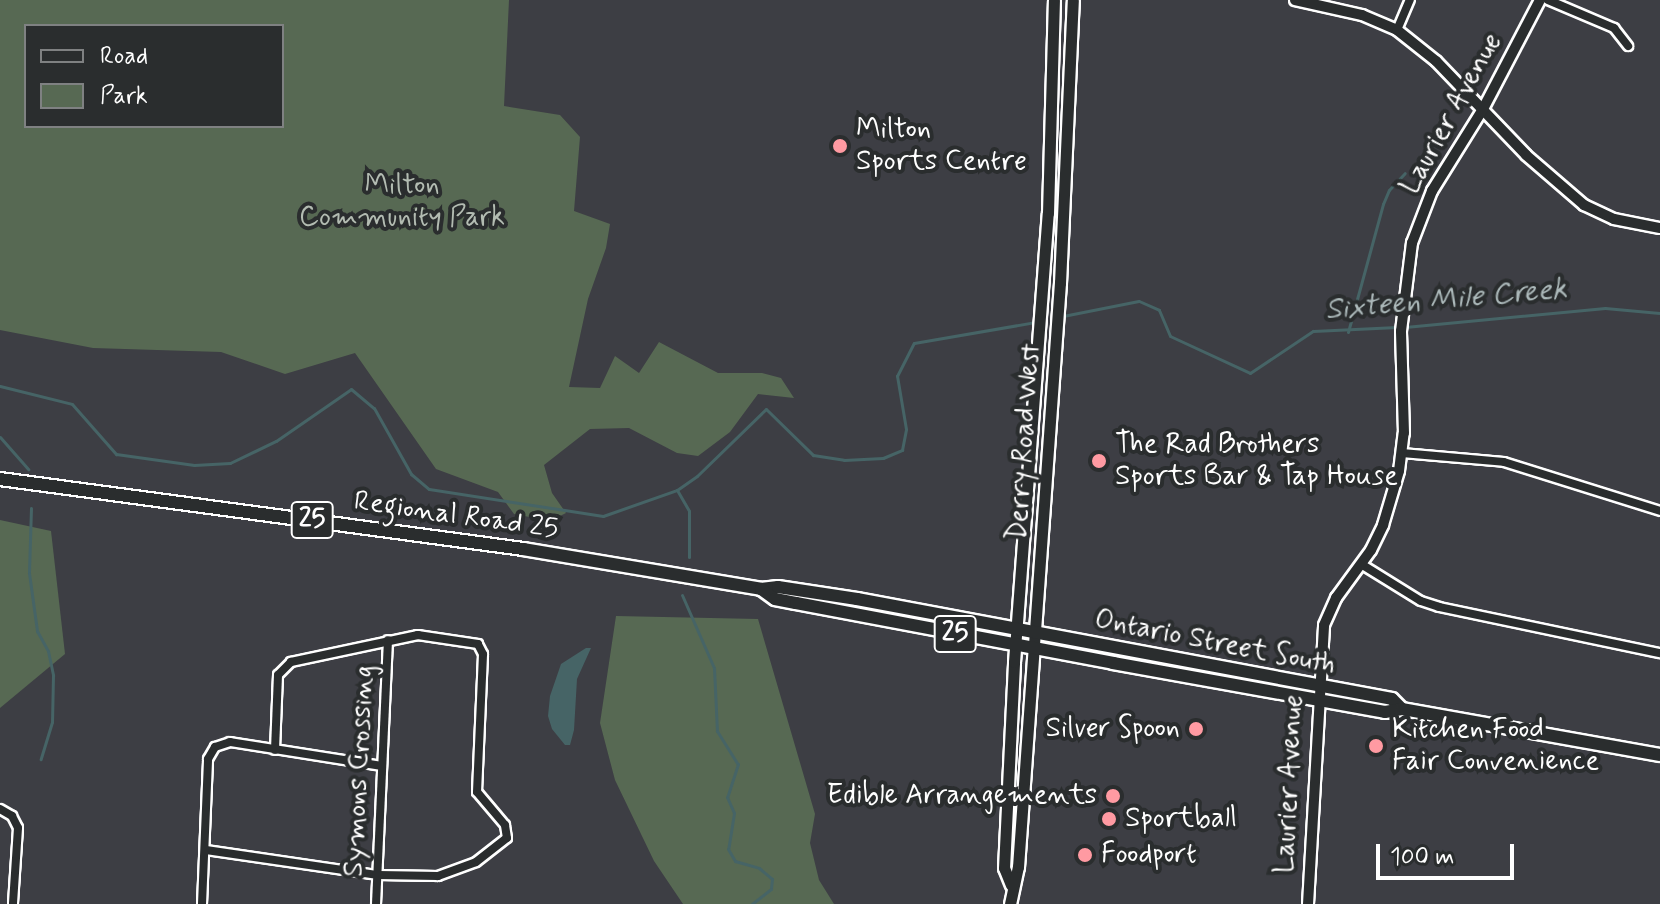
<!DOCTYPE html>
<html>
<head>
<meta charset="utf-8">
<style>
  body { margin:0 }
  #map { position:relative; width:1660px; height:904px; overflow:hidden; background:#3d3e44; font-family:Mynerve,sans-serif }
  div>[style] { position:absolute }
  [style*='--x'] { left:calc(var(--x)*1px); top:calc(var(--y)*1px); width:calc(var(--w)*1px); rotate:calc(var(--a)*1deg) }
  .green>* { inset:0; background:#576953 }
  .water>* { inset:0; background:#466466 }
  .stream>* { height:3px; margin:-1.5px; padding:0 1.5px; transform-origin:1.5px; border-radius:1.5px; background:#466466 }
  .roads { filter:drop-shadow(2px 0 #fff) drop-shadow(-2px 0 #fff) drop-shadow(0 2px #fff) drop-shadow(0 -2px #fff) }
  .minor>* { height:8px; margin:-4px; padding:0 4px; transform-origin:4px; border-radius:4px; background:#2a2d2e }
  .tertiary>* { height:10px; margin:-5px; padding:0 5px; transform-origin:5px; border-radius:5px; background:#2a2d2e }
  .secondary>* { height:11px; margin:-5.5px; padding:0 5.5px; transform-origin:5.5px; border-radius:5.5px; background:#2a2d2e }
  .primary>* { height:12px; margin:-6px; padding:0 6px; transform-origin:6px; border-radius:6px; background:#2a2d2e }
  .dots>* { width:22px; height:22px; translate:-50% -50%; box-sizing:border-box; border:4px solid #2a2d2e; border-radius:50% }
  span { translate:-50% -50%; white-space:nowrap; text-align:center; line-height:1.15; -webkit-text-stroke:8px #2a2d2e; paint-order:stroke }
  .shield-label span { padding:2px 6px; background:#2a2d2e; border:2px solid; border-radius:6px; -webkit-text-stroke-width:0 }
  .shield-label { font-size:26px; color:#fff; font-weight:700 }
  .street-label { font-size:28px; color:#fff }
  .poi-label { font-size:28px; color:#fff }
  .left { translate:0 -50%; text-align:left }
  .right { translate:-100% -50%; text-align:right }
  .park-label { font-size:28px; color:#b3bcb2 }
  .water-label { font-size:30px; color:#acb9ba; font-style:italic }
  .legend { position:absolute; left:24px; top:24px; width:260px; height:104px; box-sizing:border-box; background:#2a2d2e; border:2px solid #7f8182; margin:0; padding:10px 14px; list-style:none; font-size:24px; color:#fff }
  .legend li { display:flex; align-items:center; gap:16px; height:40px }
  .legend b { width:40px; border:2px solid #7f8182 }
  .scale { position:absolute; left:1376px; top:844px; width:138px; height:36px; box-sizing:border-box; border:4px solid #fff; border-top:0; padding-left:10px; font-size:24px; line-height:28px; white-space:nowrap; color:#fff; -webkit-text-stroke:6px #2a2d2e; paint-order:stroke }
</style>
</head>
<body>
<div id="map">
  <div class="green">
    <div style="clip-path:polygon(evenodd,0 0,509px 0,504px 106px,560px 115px,580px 137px,574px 211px,610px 224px,606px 248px,588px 299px,569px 387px,600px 388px,615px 356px,639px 373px,659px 342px,718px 373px,762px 373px,781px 378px,794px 398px,758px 394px,730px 432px,698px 456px,677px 453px,629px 428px,590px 429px,544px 465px,552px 493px,566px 513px,550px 521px,514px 514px,498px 492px,436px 469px,355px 353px,285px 374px,221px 352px,93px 348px,0 330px,0 0,26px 26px,282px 26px,282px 126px,26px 126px,26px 26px)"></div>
    <div style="clip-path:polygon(0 520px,51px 531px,65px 654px,0 708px)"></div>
    <div style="clip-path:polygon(616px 616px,758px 619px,815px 814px,810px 843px,819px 880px,834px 904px,683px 904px,654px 861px,615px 780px,600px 723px)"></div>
  </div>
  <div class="water">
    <div style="clip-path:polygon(586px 648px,591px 648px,577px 679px,574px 730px,570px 745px,565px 745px,552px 729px,548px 716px,550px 696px,561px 664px)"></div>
  </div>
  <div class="stream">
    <div style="--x:1063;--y:316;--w:77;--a:-11.2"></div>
    <div style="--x:1139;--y:301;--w:22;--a:24"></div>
    <div style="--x:1159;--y:310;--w:28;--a:67"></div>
    <div style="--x:1170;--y:336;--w:88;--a:24.8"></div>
    <div style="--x:1250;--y:373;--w:76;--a:-33.7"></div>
    <div style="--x:1313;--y:331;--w:84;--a:-2.7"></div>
    <div style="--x:1405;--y:327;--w:201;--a:-5.4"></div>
    <div style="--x:1605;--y:308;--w:55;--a:5.2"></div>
    <div style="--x:1348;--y:332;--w:133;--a:-74.7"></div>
    <div style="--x:1383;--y:204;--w:15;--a:-67"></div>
    <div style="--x:1389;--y:190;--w:23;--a:-47"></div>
    <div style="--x:0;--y:386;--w:74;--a:14"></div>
    <div style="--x:72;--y:404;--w:67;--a:48.7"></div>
    <div style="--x:116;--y:454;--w:79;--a:8"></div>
    <div style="--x:194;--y:465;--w:36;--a:-3"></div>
    <div style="--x:230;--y:463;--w:51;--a:-25.6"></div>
    <div style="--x:276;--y:441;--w:91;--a:-34.7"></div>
    <div style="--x:351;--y:389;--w:30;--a:40"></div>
    <div style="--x:374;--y:408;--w:76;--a:60.7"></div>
    <div style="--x:411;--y:474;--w:23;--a:40"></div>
    <div style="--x:429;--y:489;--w:176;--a:8.8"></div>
    <div style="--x:603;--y:516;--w:78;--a:-19.4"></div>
    <div style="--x:677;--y:490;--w:24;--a:-35"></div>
    <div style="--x:697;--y:476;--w:96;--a:-44.2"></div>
    <div style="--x:766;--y:409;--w:66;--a:44.4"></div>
    <div style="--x:813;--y:455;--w:31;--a:9"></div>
    <div style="--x:844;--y:460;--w:39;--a:-3"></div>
    <div style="--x:883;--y:458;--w:21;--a:-23"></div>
    <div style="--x:902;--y:450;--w:21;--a:-79"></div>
    <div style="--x:906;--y:429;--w:54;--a:-99.6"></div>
    <div style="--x:897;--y:376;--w:37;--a:-63"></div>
    <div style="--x:914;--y:343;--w:124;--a:-9.8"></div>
    <div style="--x:0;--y:437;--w:43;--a:48.8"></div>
    <div style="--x:677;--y:490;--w:24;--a:60"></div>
    <div style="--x:689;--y:511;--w:46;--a:90"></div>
    <div style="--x:31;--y:508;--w:65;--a:91.8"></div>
    <div style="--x:29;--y:573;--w:59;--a:82.1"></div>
    <div style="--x:37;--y:631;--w:23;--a:61"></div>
    <div style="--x:48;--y:651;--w:25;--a:78"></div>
    <div style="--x:53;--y:675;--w:47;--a:91.2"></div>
    <div style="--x:52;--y:722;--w:39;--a:107"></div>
    <div style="--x:682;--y:595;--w:80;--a:66.3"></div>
    <div style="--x:714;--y:668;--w:63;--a:87.3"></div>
    <div style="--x:717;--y:731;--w:39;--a:58"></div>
    <div style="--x:738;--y:764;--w:35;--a:108"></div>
    <div style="--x:727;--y:797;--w:17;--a:66"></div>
    <div style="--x:734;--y:813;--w:36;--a:99"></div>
    <div style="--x:728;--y:849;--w:14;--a:60"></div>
    <div style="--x:735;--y:861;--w:25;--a:16"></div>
    <div style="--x:759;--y:868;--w:17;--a:40"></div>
    <div style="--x:772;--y:879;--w:10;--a:96"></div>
    <div style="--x:771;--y:889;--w:24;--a:142"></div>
  </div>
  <div class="roads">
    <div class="minor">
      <div style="--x:1548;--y:0;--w:72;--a:23"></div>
      <div style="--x:1614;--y:28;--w:23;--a:52"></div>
      <div style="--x:1397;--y:30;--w:33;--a:-67"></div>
      <div style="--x:1402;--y:453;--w:102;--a:5"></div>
      <div style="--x:1504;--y:462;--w:164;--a:17.4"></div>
      <div style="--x:1361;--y:564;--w:70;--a:31.7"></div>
      <div style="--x:1421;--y:601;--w:19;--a:18"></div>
      <div style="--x:1439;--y:607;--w:226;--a:11.8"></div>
      <div style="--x:0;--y:809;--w:14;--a:30"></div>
      <div style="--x:12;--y:816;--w:13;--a:63"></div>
      <div style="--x:18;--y:828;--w:76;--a:93.8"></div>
      <div style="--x:206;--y:850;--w:174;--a:8.3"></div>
      <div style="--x:378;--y:875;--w:60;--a:1"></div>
      <div style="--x:438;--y:876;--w:40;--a:-20.2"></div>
      <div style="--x:476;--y:862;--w:39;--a:-38"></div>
      <div style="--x:507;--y:838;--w:13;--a:-99"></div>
      <div style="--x:505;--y:825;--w:43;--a:-130.3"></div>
      <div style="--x:477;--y:792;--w:138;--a:-87.5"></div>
      <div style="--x:483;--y:654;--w:11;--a:-117"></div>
      <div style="--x:478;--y:644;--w:61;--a:-171.5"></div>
      <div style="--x:418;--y:635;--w:130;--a:168"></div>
      <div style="--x:291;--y:662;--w:18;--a:135"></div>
      <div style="--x:278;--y:675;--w:75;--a:92.3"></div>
      <div style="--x:202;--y:904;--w:145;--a:-87.6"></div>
      <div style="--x:208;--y:759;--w:14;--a:-60"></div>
      <div style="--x:215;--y:747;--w:16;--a:-18"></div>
      <div style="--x:230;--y:742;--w:153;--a:9"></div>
      <div style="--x:376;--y:904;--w:264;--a:-87.4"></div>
    </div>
    <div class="tertiary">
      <div style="--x:1295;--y:0;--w:69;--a:12.6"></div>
      <div style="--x:1362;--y:15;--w:38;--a:23"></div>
      <div style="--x:1397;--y:30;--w:50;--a:38.5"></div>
      <div style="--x:1436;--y:61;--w:130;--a:46.2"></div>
      <div style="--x:1526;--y:155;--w:77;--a:40.8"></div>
      <div style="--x:1584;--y:205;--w:33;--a:25"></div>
      <div style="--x:1614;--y:219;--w:47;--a:11.1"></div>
      <div style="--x:1308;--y:904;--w:279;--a:-86.7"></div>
      <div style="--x:1324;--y:625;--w:30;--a:-66"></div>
      <div style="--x:1336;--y:598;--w:59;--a:-53.9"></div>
      <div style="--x:1371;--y:550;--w:28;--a:-64"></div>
      <div style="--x:1383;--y:525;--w:56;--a:-73.5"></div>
      <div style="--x:1399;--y:471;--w:38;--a:-83"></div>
      <div style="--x:1404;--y:433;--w:102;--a:-91.7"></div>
      <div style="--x:1401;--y:331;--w:89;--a:-82.9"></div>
      <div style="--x:1412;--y:243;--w:56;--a:-69"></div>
      <div style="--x:1432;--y:191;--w:97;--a:-58.1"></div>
      <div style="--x:1483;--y:109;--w:123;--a:-62.4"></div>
    </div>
    <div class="secondary">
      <div style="--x:1011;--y:885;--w:18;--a:-112"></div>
      <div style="--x:1004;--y:868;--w:206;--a:-87.2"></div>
      <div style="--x:1014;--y:662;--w:450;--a:-85.7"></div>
      <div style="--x:1048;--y:213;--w:213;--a:-88.4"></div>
      <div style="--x:1010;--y:904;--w:38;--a:-78"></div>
      <div style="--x:1018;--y:867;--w:586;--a:-85.89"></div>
      <div style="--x:1060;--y:283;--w:283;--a:-87.4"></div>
    </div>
    <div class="primary">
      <div style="--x:0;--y:479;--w:528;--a:7.62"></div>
      <div style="--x:523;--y:549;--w:241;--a:9.5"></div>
      <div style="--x:761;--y:589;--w:17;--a:-7"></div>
      <div style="--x:778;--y:587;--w:80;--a:8.6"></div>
      <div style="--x:857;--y:599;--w:544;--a:10.59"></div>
      <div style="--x:1392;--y:699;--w:14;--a:45"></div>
      <div style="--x:761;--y:589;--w:17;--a:36"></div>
      <div style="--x:775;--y:599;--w:21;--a:11"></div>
      <div style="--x:796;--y:603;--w:323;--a:10.7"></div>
      <div style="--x:1113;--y:663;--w:276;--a:10.2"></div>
      <div style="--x:1385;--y:712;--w:17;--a:-10"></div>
      <div style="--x:1402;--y:709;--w:262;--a:10.1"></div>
    </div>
  </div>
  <div class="dots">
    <div style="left:840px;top:146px;background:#ff9aa2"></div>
    <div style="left:1099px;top:461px;background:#ff9aa2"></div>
    <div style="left:1196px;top:729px;background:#ff9aa2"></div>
    <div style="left:1376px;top:746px;background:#ff9aa2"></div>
    <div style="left:1113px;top:796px;background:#ff9aa2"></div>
    <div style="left:1109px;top:819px;background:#ff9aa2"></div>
    <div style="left:1085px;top:855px;background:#ff9aa2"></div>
  </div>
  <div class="shield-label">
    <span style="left:312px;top:520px">25</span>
    <span style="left:955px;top:634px">25</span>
  </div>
  <div class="street-label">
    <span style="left:1452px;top:114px;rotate:-61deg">Laurier Avenue</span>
    <span style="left:1025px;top:442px;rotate:-86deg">Derry Road West</span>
    <span style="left:456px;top:516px;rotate:8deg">Regional Road 25</span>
    <span style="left:1215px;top:643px;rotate:11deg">Ontario Street South</span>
    <span style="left:360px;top:771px;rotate:-87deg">Symons Crossing</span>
    <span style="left:1290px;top:784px;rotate:-87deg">Laurier Avenue</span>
  </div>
  <div class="poi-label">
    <span class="left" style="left:856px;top:146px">Milton<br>Sports Centre</span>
    <span class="left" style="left:1115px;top:461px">The Rad Brothers<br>Sports Bar &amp; Tap House</span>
    <span class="right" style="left:1180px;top:729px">Silver Spoon</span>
    <span class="left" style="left:1392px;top:746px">Kitchen Food<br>Fair Convenience</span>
    <span class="right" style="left:1097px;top:796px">Edible Arrangements</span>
    <span class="left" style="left:1125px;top:819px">Sportball</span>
    <span class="left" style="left:1101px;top:855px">Foodport</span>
  </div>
  <div class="park-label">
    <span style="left:402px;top:202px">Milton<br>Community Park</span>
  </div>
  <div class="water-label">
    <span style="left:1446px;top:300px;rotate:-5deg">Sixteen Mile Creek</span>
  </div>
  <ul class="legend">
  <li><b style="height:10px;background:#2a2d2e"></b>Road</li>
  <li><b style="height:22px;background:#576953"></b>Park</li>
  </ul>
  <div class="scale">100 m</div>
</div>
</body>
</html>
